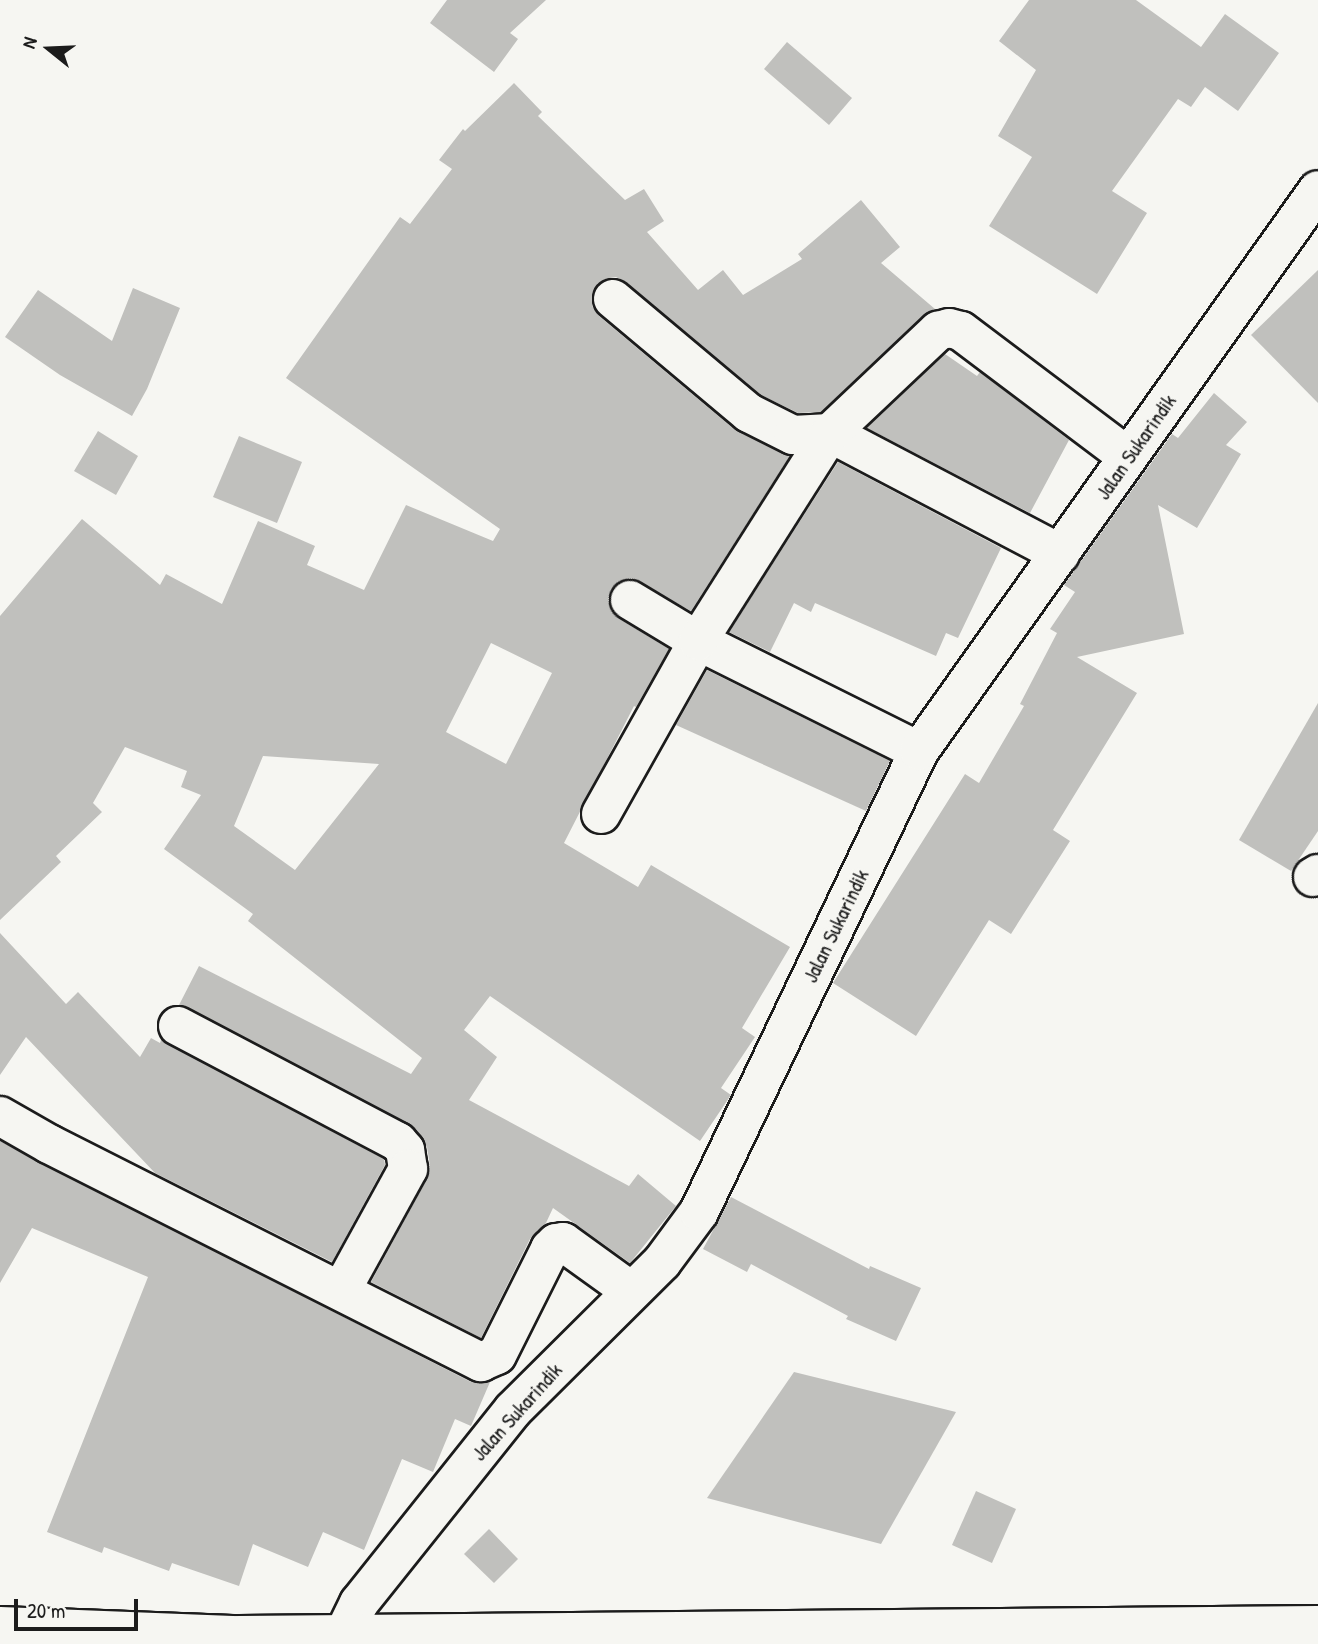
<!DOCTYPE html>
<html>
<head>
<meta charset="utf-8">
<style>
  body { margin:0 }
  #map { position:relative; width:1318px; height:1644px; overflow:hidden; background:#f6f6f2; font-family:"Patrick Hand",sans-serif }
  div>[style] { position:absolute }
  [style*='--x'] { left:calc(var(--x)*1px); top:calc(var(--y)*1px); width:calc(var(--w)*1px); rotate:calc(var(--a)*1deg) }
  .building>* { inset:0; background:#c0c0bd }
  .roads { filter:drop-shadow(2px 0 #1c1c1c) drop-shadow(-2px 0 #1c1c1c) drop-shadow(0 2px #1c1c1c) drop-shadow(0 -2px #1c1c1c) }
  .minor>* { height:38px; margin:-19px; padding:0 19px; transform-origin:19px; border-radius:19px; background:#f6f6f2 }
  .major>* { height:38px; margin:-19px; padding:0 19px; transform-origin:19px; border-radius:19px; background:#f6f6f2 }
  span { translate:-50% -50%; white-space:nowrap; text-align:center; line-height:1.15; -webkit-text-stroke:6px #f6f6f2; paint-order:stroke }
  .street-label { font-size:21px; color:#1c1c1c }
  .north { position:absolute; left:14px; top:14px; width:70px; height:70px; -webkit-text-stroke:5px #f6f6f2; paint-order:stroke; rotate:288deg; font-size:19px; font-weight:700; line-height:28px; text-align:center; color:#1c1c1c }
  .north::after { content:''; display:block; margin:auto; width:24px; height:32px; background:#1c1c1c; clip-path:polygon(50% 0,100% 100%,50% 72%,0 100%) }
  .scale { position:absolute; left:14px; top:1599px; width:124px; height:32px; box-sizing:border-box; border:4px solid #1c1c1c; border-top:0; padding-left:9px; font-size:21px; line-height:24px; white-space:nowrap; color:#1c1c1c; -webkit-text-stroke:5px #f6f6f2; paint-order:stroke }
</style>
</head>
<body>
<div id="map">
  <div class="building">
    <div style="clip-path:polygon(447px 0,546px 0,510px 33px,518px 39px,494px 72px,430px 23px)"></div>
    <div style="clip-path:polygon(1029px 0,1136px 0,1201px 47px,1225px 14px,1279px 53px,1238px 111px,1205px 87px,1191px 107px,1178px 99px,1112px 191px,1147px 213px,1097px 294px,989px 226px,1032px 157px,998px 136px,1036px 70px,999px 41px)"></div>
    <div style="clip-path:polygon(787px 42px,852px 98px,829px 125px,764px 69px)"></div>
    <div style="clip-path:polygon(evenodd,514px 83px,542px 112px,538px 116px,625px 200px,644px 189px,664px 221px,647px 232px,698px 290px,723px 270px,743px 295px,802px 259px,798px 254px,861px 200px,900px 247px,881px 263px,935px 309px,923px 315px,821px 412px,798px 413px,761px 395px,626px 282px,616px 277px,605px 279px,597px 284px,592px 295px,592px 306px,599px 316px,735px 430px,790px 456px,691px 611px,631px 578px,620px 581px,611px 589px,608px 600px,611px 611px,618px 618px,669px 649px,636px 707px,634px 706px,564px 843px,638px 887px,651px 865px,790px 947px,742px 1028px,755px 1037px,721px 1088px,731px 1095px,700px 1141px,490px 996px,464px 1030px,497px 1057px,469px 1100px,629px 1186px,638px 1174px,676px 1206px,630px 1263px,553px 1208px,545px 1225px,530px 1239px,481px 1338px,371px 1282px,427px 1179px,430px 1166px,427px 1147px,414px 1128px,179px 1005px,199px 966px,411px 1074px,422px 1058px,248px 921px,253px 914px,164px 849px,201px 795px,181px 787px,187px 771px,125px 747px,93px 803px,102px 812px,56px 856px,61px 862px,0 920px,0 616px,82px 519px,160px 585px,166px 574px,222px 604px,258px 521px,315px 546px,307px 565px,364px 590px,406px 505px,493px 541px,500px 529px,286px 378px,400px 217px,410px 224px,452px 169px,439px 160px,463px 129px,465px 131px,514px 83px,491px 643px,552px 673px,506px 764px,446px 732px,491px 643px,514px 83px,263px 756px,379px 764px,295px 870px,234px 826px,263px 756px)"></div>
    <div style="clip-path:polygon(1318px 270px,1318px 403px,1251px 335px)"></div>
    <div style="clip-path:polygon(133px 288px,180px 308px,147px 389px,132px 416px,60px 375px,5px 337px,38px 290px,112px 341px)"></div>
    <div style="clip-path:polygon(945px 354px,977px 376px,980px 372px,1069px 440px,1030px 513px,867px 428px)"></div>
    <div style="clip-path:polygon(1214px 393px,1247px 422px,1226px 445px,1241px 454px,1197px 528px,1158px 505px,1184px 634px,1077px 657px,1137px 693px,1053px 830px,1070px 841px,1011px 934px,989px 920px,916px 1036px,833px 983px,965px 774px,979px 783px,1024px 706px,1020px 704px,1057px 633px,1050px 629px,1075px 592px,1064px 585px,1172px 434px,1178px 438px)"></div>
    <div style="clip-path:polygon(98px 431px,138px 456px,116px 495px,74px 471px)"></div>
    <div style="clip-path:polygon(239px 436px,302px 462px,277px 523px,213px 497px)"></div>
    <div style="clip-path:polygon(838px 462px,1001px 548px,958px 638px,946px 633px,936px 656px,815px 603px,811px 612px,794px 603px,770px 652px,729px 632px)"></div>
    <div style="clip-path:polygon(707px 670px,890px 761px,866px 811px,676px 725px)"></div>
    <div style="clip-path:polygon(1318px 703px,1318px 831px,1291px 871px,1239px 840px)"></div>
    <div style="clip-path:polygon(0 933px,66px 1004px,78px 992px,140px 1057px,151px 1038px,160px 1043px,161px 1040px,384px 1159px,385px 1165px,332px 1262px,155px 1173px,26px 1037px,0 1075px)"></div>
    <div style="clip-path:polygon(0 1141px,471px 1382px,490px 1382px,471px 1426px,455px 1419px,433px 1472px,402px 1459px,364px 1550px,323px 1532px,308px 1567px,253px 1544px,239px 1586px,172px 1563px,169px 1571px,104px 1547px,102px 1553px,47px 1532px,148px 1277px,32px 1228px,0 1283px)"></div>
    <div style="clip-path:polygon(731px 1197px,869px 1269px,870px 1266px,921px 1288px,896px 1341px,846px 1319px,848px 1316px,751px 1264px,747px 1272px,703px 1249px)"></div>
    <div style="clip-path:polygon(794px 1372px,956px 1412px,881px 1544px,707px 1498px)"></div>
    <div style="clip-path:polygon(976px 1491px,1016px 1509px,992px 1563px,952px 1545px)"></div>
    <div style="clip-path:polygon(489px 1529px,518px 1559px,494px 1583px,464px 1554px)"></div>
  </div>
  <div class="roads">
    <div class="minor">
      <div style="--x:613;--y:299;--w:177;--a:40"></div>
      <div style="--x:749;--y:413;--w:49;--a:26.6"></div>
      <div style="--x:793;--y:435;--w:37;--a:-3"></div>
      <div style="--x:830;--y:433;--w:260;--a:27.7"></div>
      <div style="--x:630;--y:600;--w:79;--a:31.1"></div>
      <div style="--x:698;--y:641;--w:247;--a:26.5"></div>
      <div style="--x:601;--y:814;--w:198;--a:-60.7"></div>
      <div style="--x:698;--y:641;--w:246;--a:-57.6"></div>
      <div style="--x:830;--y:433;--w:149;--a:-43.4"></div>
      <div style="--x:938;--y:331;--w:11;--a:-15"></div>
      <div style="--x:949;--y:328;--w:12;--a:14"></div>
      <div style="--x:961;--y:331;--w:209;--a:37"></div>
      <div style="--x:1313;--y:877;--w:6;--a:-31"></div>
      <div style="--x:178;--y:1026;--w:249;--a:27.8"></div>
      <div style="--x:398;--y:1142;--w:11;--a:49"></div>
      <div style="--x:405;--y:1150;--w:19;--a:81"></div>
      <div style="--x:408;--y:1169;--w:139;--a:118.8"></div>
      <div style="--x:0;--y:1116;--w:56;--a:29.7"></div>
      <div style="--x:49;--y:1144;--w:484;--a:26.8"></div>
      <div style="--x:481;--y:1362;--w:17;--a:-24"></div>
      <div style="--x:497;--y:1355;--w:119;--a:-63.4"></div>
      <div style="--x:550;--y:1249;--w:8;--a:-45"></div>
      <div style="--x:556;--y:1243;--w:7;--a:-8"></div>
      <div style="--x:563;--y:1242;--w:84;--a:35.8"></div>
      <div style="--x:339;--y:1644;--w:46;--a:-64"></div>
      <div style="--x:359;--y:1603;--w:247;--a:-51.4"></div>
      <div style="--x:513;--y:1410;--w:210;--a:-44.8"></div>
      <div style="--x:662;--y:1262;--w:62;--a:-53.5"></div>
      <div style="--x:699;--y:1212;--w:511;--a:-64.49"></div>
      <div style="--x:919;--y:751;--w:688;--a:-54.58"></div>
    </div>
    <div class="major">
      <div style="--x:0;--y:1626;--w:239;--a:2.2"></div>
      <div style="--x:239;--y:1635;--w:1079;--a:-0.53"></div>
    </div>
  </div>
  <div class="street-label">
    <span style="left:1136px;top:447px;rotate:-55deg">Jalan Sukarindik</span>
    <span style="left:836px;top:926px;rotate:-64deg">Jalan Sukarindik</span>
    <span style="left:517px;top:1412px;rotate:-48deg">Jalan Sukarindik</span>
  </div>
  <div class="north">N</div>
  <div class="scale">20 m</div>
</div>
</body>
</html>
